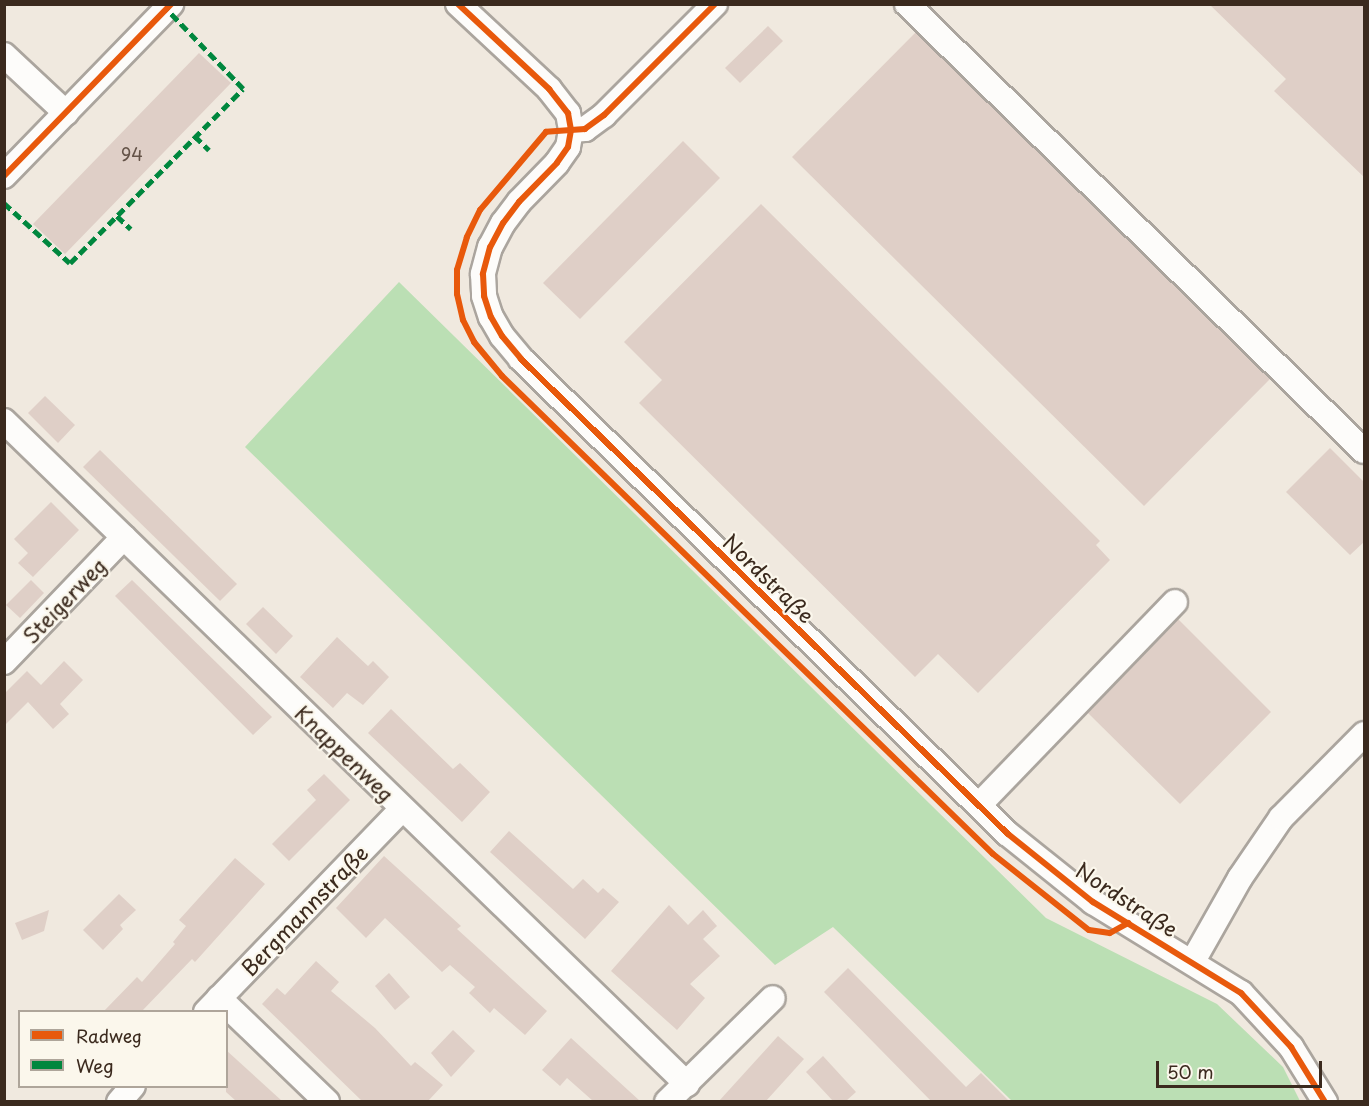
<!DOCTYPE html>
<html>
<head>
<meta charset="utf-8">
<style>
  body { margin:0 }
  #map { position:relative; width:1369px; height:1106px; overflow:hidden; background:#f0e9df; font-family:"Playpen Sans",sans-serif }
  div>[style] { position:absolute }
  [style*='--x'] { left:calc(var(--x)*1px); top:calc(var(--y)*1px); width:calc(var(--w)*1px); rotate:calc(var(--a)*1deg) }
  .green>* { inset:0; background:#bbdfb4 }
  .building>* { inset:0; background:#dfcfc7 }
  .roads { filter:drop-shadow(2px 0 #aba59e) drop-shadow(-2px 0 #aba59e) drop-shadow(0 2px #aba59e) drop-shadow(0 -2px #aba59e) }
  .minor>* { height:24px; margin:-12px; padding:0 12px; transform-origin:12px; border-radius:12px; background:#fdfcfa }
  .quiet>* { height:4.5px; margin-top:-2.25px; transform-origin:0; background:repeating-linear-gradient(90deg,#00873e 0 9px,transparent 0 13.5px) }
  .cycleway>* { height:6px; margin:-3px; padding:0 3px; transform-origin:3px; border-radius:3px; background:#e8590c }
  span { translate:-50% -50%; white-space:nowrap; text-align:center; line-height:1.15; -webkit-text-stroke:4.5px #fbf7ec; paint-order:stroke }
  .number-label { font-size:18px; color:#645348 }
  .number-label span { -webkit-text-stroke-width:0 }
  .street-label { font-size:21px; color:#3b2a1e }
  .frame { position:absolute; inset:0; border:6px solid #3b2a1e; pointer-events:none }
  .legend { position:absolute; left:18px; top:1010px; width:210px; height:78px; box-sizing:border-box; background:#fbf7ec; border:2px solid #aea59a; margin:0; padding:8px 10px; list-style:none; font-size:18px; color:#3b2a1e }
  .legend li { display:flex; align-items:center; gap:12px; height:30px }
  .legend b { width:30px; border:2px solid #aea59a }
  .scale { position:absolute; left:1156px; top:1061px; width:166px; height:27px; box-sizing:border-box; border:3px solid #3b2a1e; border-top:0; padding-left:8px; font-size:18px; line-height:21px; white-space:nowrap; color:#3b2a1e; -webkit-text-stroke:4px #fbf7ec; paint-order:stroke }
</style>
</head>
<body>
<div id="map">
  <div class="green">
    <div style="clip-path:polygon(399px 282px,1046px 918px,1217px 1004px,1283px 1067px,1300px 1101px,1012px 1101px,833px 927px,775px 965px,245px 447px)"></div>
  </div>
  <div class="building">
    <div style="clip-path:polygon(1209px 4px,1365px 4px,1365px 178px,1274px 91px,1286px 79px)"></div>
    <div style="clip-path:polygon(768px 26px,783px 41px,740px 83px,725px 68px)"></div>
    <div style="clip-path:polygon(916px 32px,1270px 379px,1144px 506px,792px 157px)"></div>
    <div style="clip-path:polygon(199px 53px,231px 83px,65px 254px,33px 224px)"></div>
    <div style="clip-path:polygon(683px 141px,720px 178px,580px 319px,543px 283px)"></div>
    <div style="clip-path:polygon(761px 204px,1100px 541px,1096px 545px,1110px 560px,978px 693px,938px 654px,915px 677px,639px 403px,662px 380px,624px 342px)"></div>
    <div style="clip-path:polygon(45px 396px,75px 425px,58px 443px,28px 413px)"></div>
    <div style="clip-path:polygon(1330px 448px,1365px 483px,1365px 541px,1350px 555px,1286px 492px)"></div>
    <div style="clip-path:polygon(100px 450px,237px 584px,220px 601px,83px 467px)"></div>
    <div style="clip-path:polygon(51px 502px,79px 530px,33px 577px,18px 563px,28px 553px,14px 539px)"></div>
    <div style="clip-path:polygon(31px 580px,44px 593px,20px 618px,6px 605px)"></div>
    <div style="clip-path:polygon(132px 580px,272px 717px,253px 735px,115px 596px)"></div>
    <div style="clip-path:polygon(263px 607px,293px 636px,276px 654px,246px 624px)"></div>
    <div style="clip-path:polygon(1178px 619px,1271px 712px,1180px 804px,1088px 713px)"></div>
    <div style="clip-path:polygon(337px 637px,368px 666px,373px 661px,389px 677px,363px 705px,347px 693px,333px 708px,300px 677px)"></div>
    <div style="clip-path:polygon(64px 661px,83px 680px,60px 704px,69px 714px,53px 729px,28px 702px,4px 726px,4px 694px,27px 671px,41px 685px)"></div>
    <div style="clip-path:polygon(391px 709px,453px 769px,460px 763px,490px 792px,462px 822px,368px 733px)"></div>
    <div style="clip-path:polygon(324px 774px,350px 800px,289px 861px,272px 844px,316px 800px,307px 790px)"></div>
    <div style="clip-path:polygon(509px 831px,573px 889px,583px 879px,598px 893px,603px 888px,619px 902px,585px 939px,490px 852px)"></div>
    <div style="clip-path:polygon(384px 856px,461px 926px,457px 929px,547px 1011px,525px 1035px,494px 1008px,490px 1013px,469px 993px,475px 987px,450px 965px,442px 972px,385px 918px,366px 938px,336px 908px)"></div>
    <div style="clip-path:polygon(235px 858px,265px 884px,195px 962px,192px 959px,142px 1011px,104px 1011px,137px 977px,142px 982px,175px 944px,173px 942px,186px 926px,179px 920px)"></div>
    <div style="clip-path:polygon(119px 894px,136px 910px,120px 925px,123px 929px,103px 950px,83px 930px)"></div>
    <div style="clip-path:polygon(669px 905px,688px 925px,703px 910px,717px 926px,703px 939px,720px 956px,690px 984px,705px 998px,677px 1030px,611px 971px)"></div>
    <div style="clip-path:polygon(49px 910px,44px 931px,22px 940px,15px 923px)"></div>
    <div style="clip-path:polygon(316px 961px,339px 982px,331px 991px,375px 1028px,411px 1066px,415px 1062px,443px 1085px,428px 1101px,362px 1101px,262px 1004px,277px 988px,285px 995px)"></div>
    <div style="clip-path:polygon(848px 968px,966px 1087px,981px 1073px,1009px 1101px,931px 1101px,824px 992px)"></div>
    <div style="clip-path:polygon(389px 973px,410px 997px,395px 1010px,375px 986px)"></div>
    <div style="clip-path:polygon(453px 1030px,475px 1051px,451px 1077px,431px 1053px)"></div>
    <div style="clip-path:polygon(778px 1036px,804px 1059px,766px 1101px,719px 1101px)"></div>
    <div style="clip-path:polygon(571px 1038px,640px 1101px,593px 1101px,567px 1078px,560px 1086px,542px 1070px)"></div>
    <div style="clip-path:polygon(226px 1050px,282px 1101px,236px 1101px,226px 1092px)"></div>
    <div style="clip-path:polygon(823px 1056px,856px 1092px,846px 1101px,833px 1101px,806px 1072px)"></div>
  </div>
  <div class="roads">
    <div class="minor">
      <div style="--x:458;--y:4;--w:125;--a:43"></div>
      <div style="--x:549;--y:89;--w:31;--a:52"></div>
      <div style="--x:568;--y:113;--w:17;--a:80"></div>
      <div style="--x:571;--y:130;--w:17;--a:100"></div>
      <div style="--x:568;--y:147;--w:19;--a:125"></div>
      <div style="--x:557;--y:163;--w:54;--a:134.3"></div>
      <div style="--x:519;--y:202;--w:26;--a:127"></div>
      <div style="--x:503;--y:223;--w:27;--a:118"></div>
      <div style="--x:490;--y:247;--w:28;--a:105"></div>
      <div style="--x:483;--y:274;--w:22;--a:87"></div>
      <div style="--x:484;--y:296;--w:22;--a:72"></div>
      <div style="--x:491;--y:317;--w:22;--a:60"></div>
      <div style="--x:502;--y:336;--w:30;--a:50"></div>
      <div style="--x:521;--y:359;--w:680;--a:44.29"></div>
      <div style="--x:1008;--y:834;--w:109;--a:38.7"></div>
      <div style="--x:1093;--y:902;--w:174;--a:31.6"></div>
      <div style="--x:1241;--y:993;--w:74;--a:47.2"></div>
      <div style="--x:1291;--y:1047;--w:65;--a:58.3"></div>
      <div style="--x:907;--y:4;--w:639;--a:44.37"></div>
      <div style="--x:4;--y:55;--w:85;--a:43.1"></div>
      <div style="--x:571;--y:130;--w:14;--a:-4"></div>
      <div style="--x:585;--y:129;--w:24;--a:-36"></div>
      <div style="--x:604;--y:115;--w:157;--a:-45"></div>
      <div style="--x:4;--y:176;--w:240;--a:-45.8"></div>
      <div style="--x:4;--y:421;--w:952;--a:44.15"></div>
      <div style="--x:4;--y:662;--w:173;--a:-46.2"></div>
      <div style="--x:979;--y:805;--w:282;--a:-46"></div>
      <div style="--x:1193;--y:961;--w:95;--a:-60.5"></div>
      <div style="--x:1240;--y:878;--w:73;--a:-55.7"></div>
      <div style="--x:1281;--y:818;--w:118;--a:-45.3"></div>
      <div style="--x:219;--y:998;--w:150;--a:43.9"></div>
      <div style="--x:206;--y:1012;--w:282;--a:-46"></div>
      <div style="--x:119;--y:1102;--w:21;--a:-49"></div>
      <div style="--x:667;--y:1102;--w:148;--a:-44.5"></div>
    </div>
  </div>
  <div class="quiet">
    <div style="--x:195;--y:136;--w:20;--a:45"></div>
    <div style="--x:4;--y:203;--w:89;--a:42.3"></div>
    <div style="--x:70;--y:263;--w:245;--a:-45.2"></div>
    <div style="--x:243;--y:89;--w:111;--a:-133.9"></div>
    <div style="--x:117;--y:216;--w:19;--a:43"></div>
  </div>
  <div class="cycleway">
    <div style="--x:458;--y:4;--w:125;--a:43"></div>
    <div style="--x:549;--y:89;--w:31;--a:52"></div>
    <div style="--x:568;--y:113;--w:17;--a:80"></div>
    <div style="--x:571;--y:130;--w:17;--a:100"></div>
    <div style="--x:568;--y:147;--w:19;--a:125"></div>
    <div style="--x:557;--y:163;--w:54;--a:134.3"></div>
    <div style="--x:519;--y:202;--w:26;--a:127"></div>
    <div style="--x:503;--y:223;--w:27;--a:118"></div>
    <div style="--x:490;--y:247;--w:28;--a:105"></div>
    <div style="--x:483;--y:274;--w:22;--a:87"></div>
    <div style="--x:484;--y:296;--w:22;--a:72"></div>
    <div style="--x:491;--y:317;--w:22;--a:60"></div>
    <div style="--x:502;--y:336;--w:30;--a:50"></div>
    <div style="--x:521;--y:359;--w:680;--a:44.29"></div>
    <div style="--x:1008;--y:834;--w:109;--a:38.7"></div>
    <div style="--x:1093;--y:902;--w:174;--a:31.6"></div>
    <div style="--x:1241;--y:993;--w:74;--a:47.2"></div>
    <div style="--x:1291;--y:1047;--w:65;--a:58.3"></div>
    <div style="--x:715;--y:4;--w:157;--a:135"></div>
    <div style="--x:604;--y:115;--w:24;--a:144"></div>
    <div style="--x:585;--y:129;--w:39;--a:176"></div>
    <div style="--x:546;--y:132;--w:102;--a:130.2"></div>
    <div style="--x:480;--y:210;--w:30;--a:116"></div>
    <div style="--x:467;--y:237;--w:34;--a:107"></div>
    <div style="--x:457;--y:270;--w:24;--a:90"></div>
    <div style="--x:457;--y:294;--w:27;--a:77"></div>
    <div style="--x:463;--y:320;--w:25;--a:63"></div>
    <div style="--x:474;--y:342;--w:44;--a:50.5"></div>
    <div style="--x:502;--y:376;--w:685;--a:44.23"></div>
    <div style="--x:993;--y:854;--w:122;--a:38.4"></div>
    <div style="--x:1089;--y:930;--w:21;--a:8"></div>
    <div style="--x:1110;--y:933;--w:21;--a:-29"></div>
    <div style="--x:4;--y:176;--w:240;--a:-45.8"></div>
  </div>
  <div class="number-label">
    <span style="left:132px;top:154px">94</span>
  </div>
  <div class="street-label">
    <span style="left:769px;top:578px;rotate:44deg">Nordstraße</span>
    <span style="left:64px;top:600px;rotate:-46deg">Steigerweg</span>
    <span style="left:345px;top:753px;rotate:44deg">Knappenweg</span>
    <span style="left:1127px;top:899px;rotate:33deg">Nordstraße</span>
    <span style="left:304px;top:910px;rotate:-46deg">Bergmannstraße</span>
  </div>
  <div class="frame"></div>
  <ul class="legend">
  <li><b style="height:8px;background:#e8590c"></b>Radweg</li>
  <li><b style="height:8px;background:#00873e"></b>Weg</li>
  </ul>
  <div class="scale">50 m</div>
</div>
</body>
</html>
